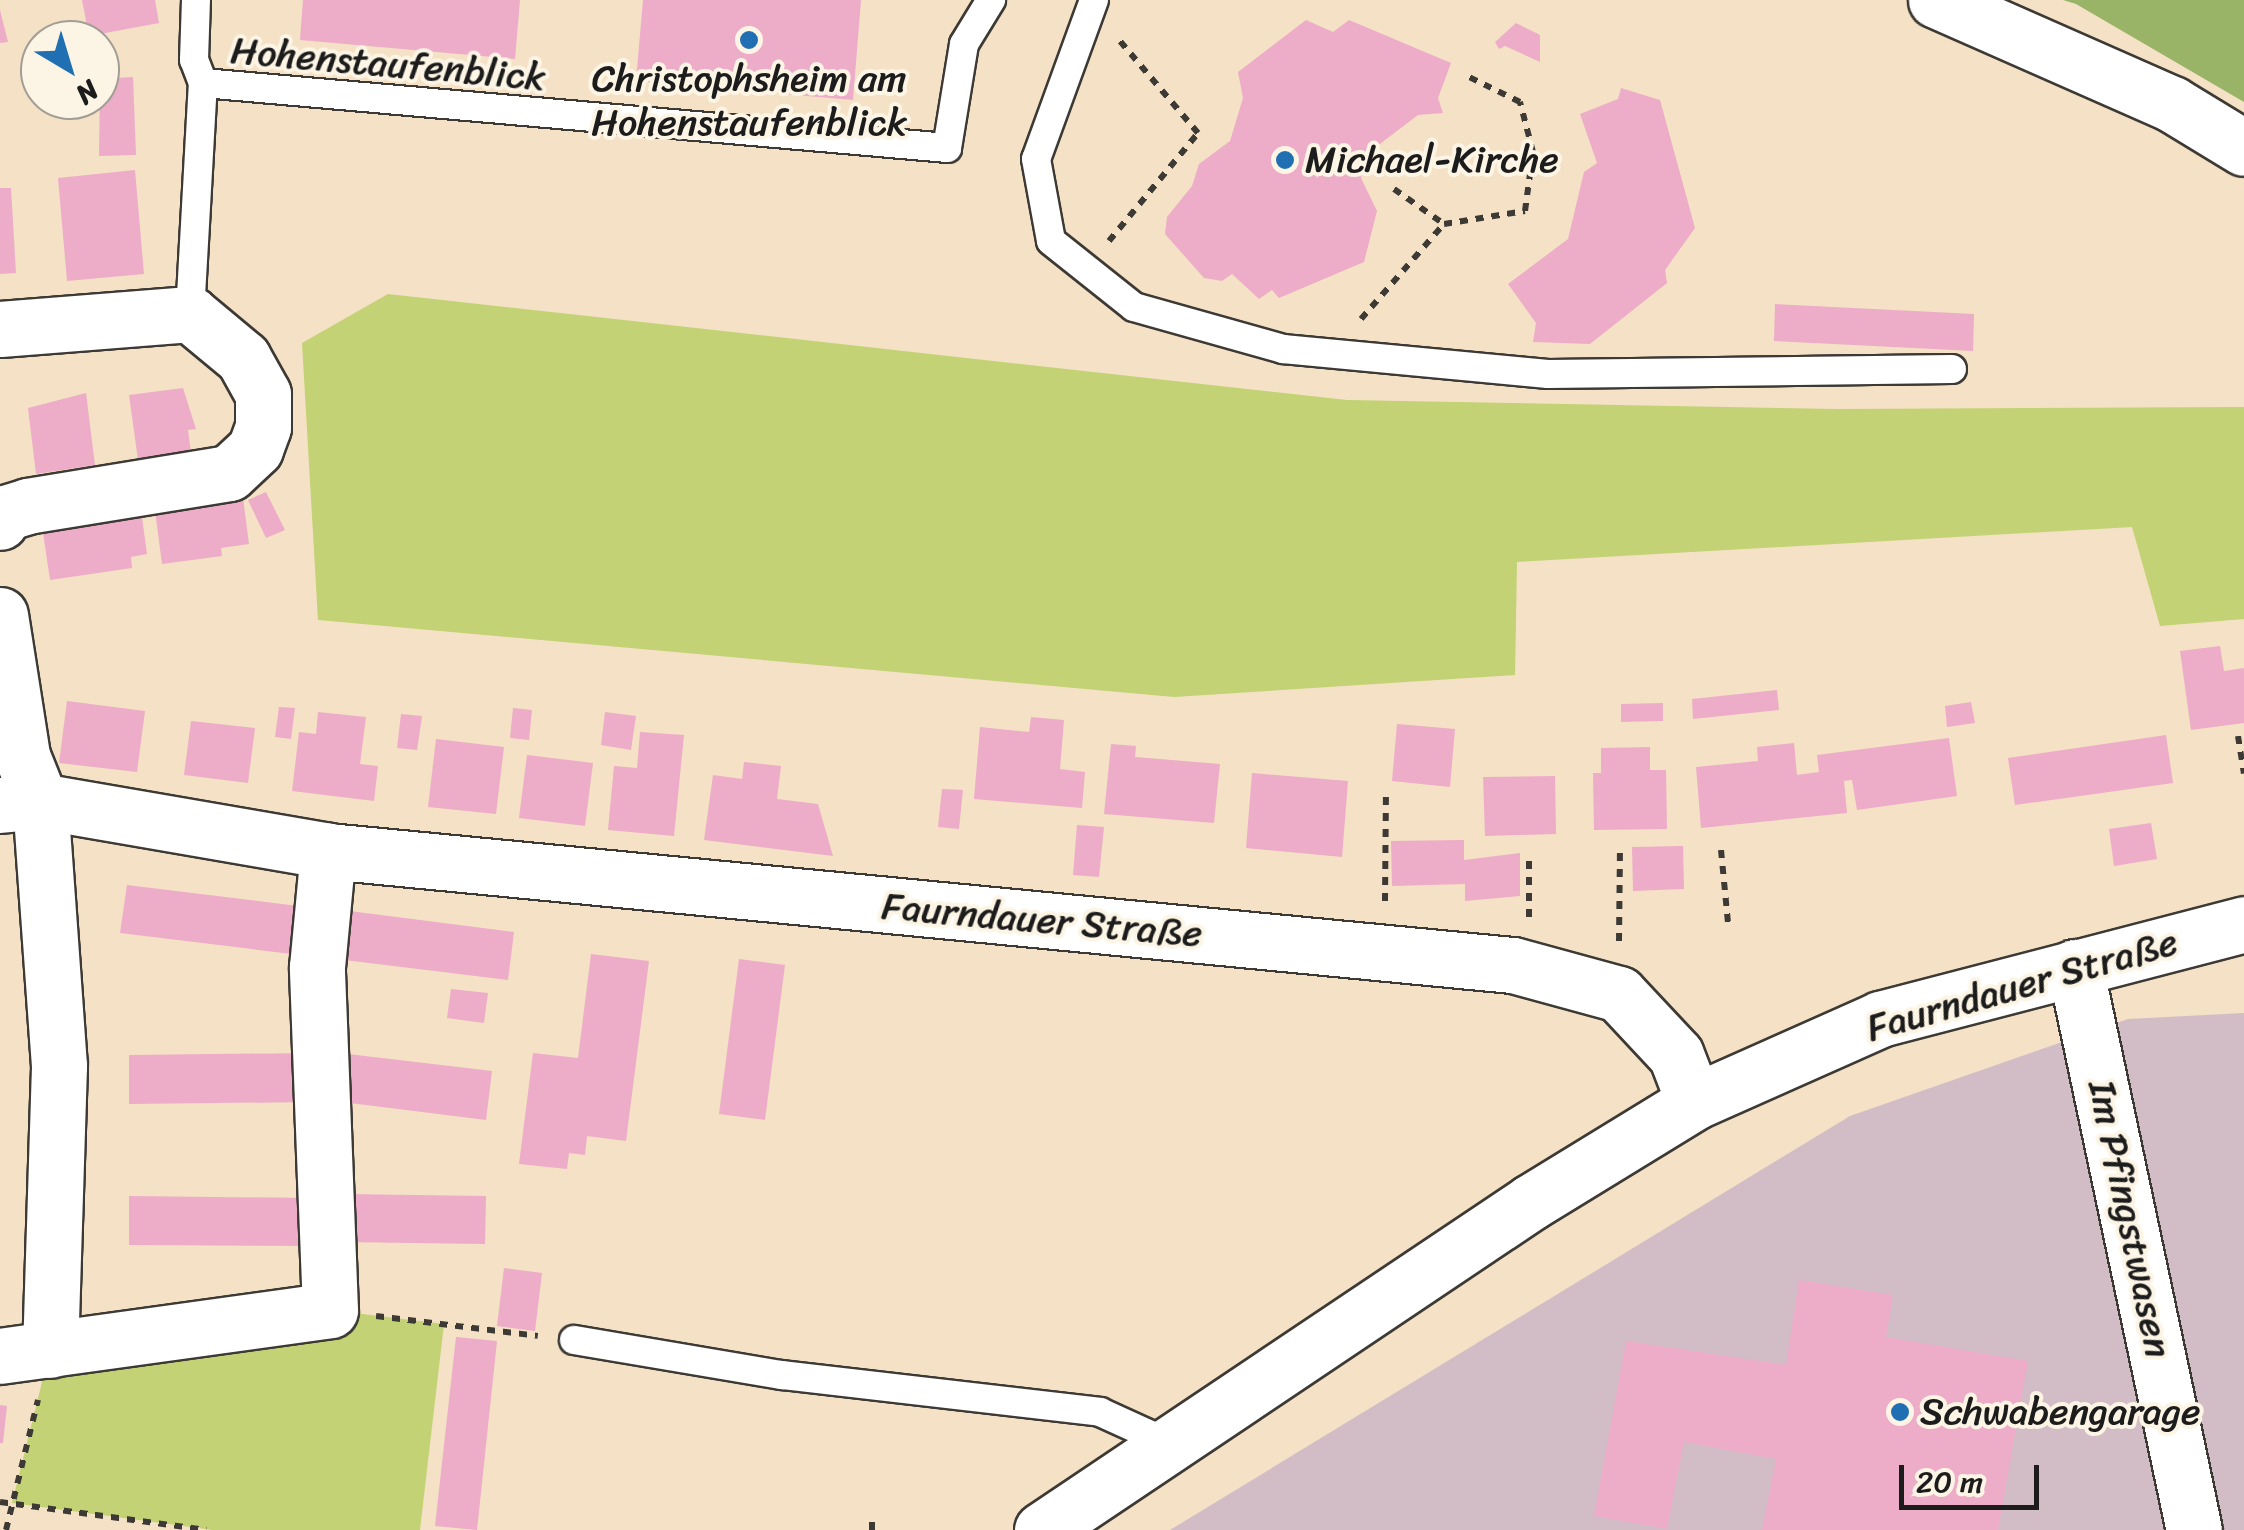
<!DOCTYPE html>
<html>
<head>
<meta charset="utf-8">
<style>
  body { margin:0 }
  #map { position:relative; width:2244px; height:1530px; overflow:hidden; background:#f5e1c5; font-family:Sriracha,sans-serif }
  div>[style] { position:absolute }
  [style*='--x'] { left:calc(var(--x)*1px); top:calc(var(--y)*1px); width:calc(var(--w)*1px); rotate:calc(var(--a)*1deg) }
  .industrial>* { inset:0; background:#d2bdc6 }
  .green>* { inset:0; background:#c2d274 }
  .forest>* { inset:0; background:#99b466 }
  .building>* { inset:0; background:#edacc8 }
  .path>* { height:6px; margin-top:-3px; transform-origin:0; background:repeating-linear-gradient(90deg,#3d3a35 0 8px,transparent 0 16px) }
  .roads { filter:drop-shadow(2px 0 #3d3a35) drop-shadow(-2px 0 #3d3a35) drop-shadow(0 2px #3d3a35) drop-shadow(0 -2px #3d3a35) }
  .service>* { height:28px; margin:-14px; padding:0 14px; transform-origin:14px; border-radius:14px; background:#fff }
  .minor>* { height:55px; margin:-27.5px; padding:0 27.5px; transform-origin:27.5px; border-radius:27.5px; background:#fff }
  .tertiary>* { height:55px; margin:-27.5px; padding:0 27.5px; transform-origin:27.5px; border-radius:27.5px; background:#fff }
  .dots>* { width:28px; height:28px; translate:-50% -50%; box-sizing:border-box; border:5px solid #fcf5e5; border-radius:50% }
  span { translate:-50% -50%; white-space:nowrap; text-align:center; line-height:1.15; -webkit-text-stroke:8px #fcf5e5; paint-order:stroke }
  .street-label { font-size:38px; color:#1c1c1c }
  .poi-label { font-size:38px; color:#1c1c1c }
  .left { translate:0 -50%; text-align:left }
  .north { position:absolute; left:20px; top:20px; width:100px; height:100px; box-sizing:border-box; background:#fcf5e5; border:2px solid #a29e95; border-radius:50%; rotate:142deg; font-size:28px; font-weight:700; line-height:40px; text-align:center; color:#1c1c1c }
  .north::after { content:''; display:block; margin:auto; width:35px; height:45px; background:#1f6fb2; clip-path:polygon(50% 0,100% 100%,50% 72%,0 100%) }
  .scale { position:absolute; left:1899px; top:1465px; width:140px; height:45px; box-sizing:border-box; border:5px solid #1c1c1c; border-top:0; padding-left:12px; font-size:30px; line-height:35px; white-space:nowrap; color:#1c1c1c; -webkit-text-stroke:8px #fcf5e5; paint-order:stroke }
</style>
</head>
<body>
<div id="map">
  <div class="industrial">
    <div style="clip-path:polygon(2244px 1013px,2244px 1530px,1170px 1530px,1850px 1116px,2128px 1019px)"></div>
  </div>
  <div class="green">
    <div style="clip-path:polygon(388px 294px,1347px 400px,1838px 409px,2244px 407px,2244px 619px,2160px 626px,2132px 527px,1517px 562px,1515px 675px,1174px 697px,318px 620px,302px 343px)"></div>
    <div style="clip-path:polygon(330px 1310px,444px 1324px,420px 1530px,213px 1530px,12px 1503px,50px 1350px)"></div>
  </div>
  <div class="forest">
    <div style="clip-path:polygon(2063px 0,2244px 0,2244px 102px,2076px 4px)"></div>
  </div>
  <div class="building">
    <div style="clip-path:polygon(82px 0,155px 0,159px 23px,89px 36px)"></div>
    <div style="clip-path:polygon(303px 0,520px 0,515px 59px,300px 40px)"></div>
    <div style="clip-path:polygon(643px 0,861px 0,853px 100px,636px 81px)"></div>
    <div style="clip-path:polygon(0 10px,8px 42px,0 43px)"></div>
    <div style="clip-path:polygon(1306px 20px,1333px 32px,1349px 20px,1451px 63px,1438px 98px,1443px 113px,1418px 115px,1364px 156px,1361px 178px,1377px 211px,1364px 262px,1279px 298px,1272px 290px,1259px 299px,1232px 274px,1222px 281px,1204px 278px,1165px 234px,1167px 217px,1192px 186px,1199px 164px,1230px 141px,1243px 98px,1238px 72px)"></div>
    <div style="clip-path:polygon(1516px 23px,1540px 35px,1540px 62px,1505px 46px,1499px 49px,1495px 42px)"></div>
    <div style="clip-path:polygon(133px 77px,136px 155px,99px 156px,100px 79px)"></div>
    <div style="clip-path:polygon(1621px 88px,1660px 100px,1695px 228px,1665px 270px,1667px 283px,1590px 344px,1533px 342px,1536px 323px,1508px 284px,1568px 239px,1584px 172px,1597px 163px,1580px 114px,1618px 99px)"></div>
    <div style="clip-path:polygon(135px 170px,144px 274px,67px 281px,58px 178px)"></div>
    <div style="clip-path:polygon(0 188px,11px 188px,16px 273px,0 274px)"></div>
    <div style="clip-path:polygon(1775px 304px,1974px 314px,1973px 351px,1774px 341px)"></div>
    <div style="clip-path:polygon(183px 388px,196px 429px,188px 430px,191px 453px,138px 460px,129px 395px)"></div>
    <div style="clip-path:polygon(86px 393px,95px 465px,36px 474px,28px 408px)"></div>
    <div style="clip-path:polygon(266px 492px,285px 530px,266px 538px,248px 500px)"></div>
    <div style="clip-path:polygon(243px 498px,249px 544px,221px 548px,222px 556px,162px 564px,154px 503px)"></div>
    <div style="clip-path:polygon(141px 510px,147px 554px,131px 557px,132px 568px,50px 580px,41px 519px)"></div>
    <div style="clip-path:polygon(2220px 646px,2224px 671px,2244px 668px,2244px 723px,2191px 730px,2180px 651px)"></div>
    <div style="clip-path:polygon(1777px 690px,1779px 710px,1693px 719px,1692px 699px)"></div>
    <div style="clip-path:polygon(67px 701px,145px 711px,137px 772px,59px 763px)"></div>
    <div style="clip-path:polygon(1971px 702px,1975px 723px,1947px 727px,1945px 706px)"></div>
    <div style="clip-path:polygon(1663px 703px,1663px 721px,1621px 722px,1621px 704px)"></div>
    <div style="clip-path:polygon(279px 707px,295px 708px,291px 739px,275px 737px)"></div>
    <div style="clip-path:polygon(513px 708px,532px 710px,529px 740px,510px 738px)"></div>
    <div style="clip-path:polygon(318px 712px,366px 717px,360px 764px,378px 766px,374px 801px,292px 791px,299px 732px,316px 734px)"></div>
    <div style="clip-path:polygon(605px 712px,636px 716px,631px 750px,601px 745px)"></div>
    <div style="clip-path:polygon(401px 714px,422px 716px,417px 750px,397px 748px)"></div>
    <div style="clip-path:polygon(1031px 717px,1064px 720px,1060px 769px,1085px 772px,1082px 808px,974px 799px,980px 727px,1029px 732px)"></div>
    <div style="clip-path:polygon(191px 721px,255px 728px,248px 783px,184px 775px)"></div>
    <div style="clip-path:polygon(1397px 724px,1455px 729px,1450px 787px,1392px 781px)"></div>
    <div style="clip-path:polygon(640px 732px,684px 735px,674px 836px,608px 830px,614px 766px,637px 768px)"></div>
    <div style="clip-path:polygon(2166px 735px,2173px 783px,2015px 805px,2008px 758px)"></div>
    <div style="clip-path:polygon(1949px 738px,1957px 796px,1857px 810px,1852px 780px,1844px 781px,1847px 813px,1701px 828px,1696px 767px,1758px 761px,1757px 747px,1794px 743px,1797px 775px,1819px 772px,1817px 755px)"></div>
    <div style="clip-path:polygon(436px 739px,504px 747px,496px 814px,428px 807px)"></div>
    <div style="clip-path:polygon(1111px 744px,1136px 746px,1135px 757px,1220px 764px,1214px 823px,1104px 814px)"></div>
    <div style="clip-path:polygon(1650px 747px,1650px 770px,1666px 770px,1667px 829px,1594px 830px,1593px 773px,1601px 773px,1601px 748px)"></div>
    <div style="clip-path:polygon(527px 755px,593px 763px,585px 826px,519px 818px)"></div>
    <div style="clip-path:polygon(744px 762px,781px 766px,777px 799px,818px 804px,833px 856px,704px 840px,713px 775px,742px 779px)"></div>
    <div style="clip-path:polygon(1252px 773px,1348px 781px,1342px 857px,1246px 848px)"></div>
    <div style="clip-path:polygon(1555px 776px,1556px 834px,1485px 836px,1483px 777px)"></div>
    <div style="clip-path:polygon(942px 789px,963px 790px,959px 829px,938px 827px)"></div>
    <div style="clip-path:polygon(2151px 823px,2157px 859px,2114px 866px,2109px 829px)"></div>
    <div style="clip-path:polygon(1077px 825px,1104px 827px,1099px 877px,1073px 875px)"></div>
    <div style="clip-path:polygon(1464px 840px,1464px 860px,1520px 853px,1520px 896px,1465px 901px,1465px 884px,1392px 886px,1391px 841px)"></div>
    <div style="clip-path:polygon(1683px 846px,1684px 889px,1633px 891px,1632px 847px)"></div>
    <div style="clip-path:polygon(127px 885px,306px 907px,300px 955px,120px 933px)"></div>
    <div style="clip-path:polygon(334px 909px,514px 932px,508px 980px,328px 958px)"></div>
    <div style="clip-path:polygon(591px 954px,649px 961px,626px 1141px,587px 1136px,585px 1155px,569px 1153px,567px 1169px,519px 1164px,533px 1053px,578px 1058px)"></div>
    <div style="clip-path:polygon(739px 959px,785px 965px,765px 1120px,719px 1114px)"></div>
    <div style="clip-path:polygon(451px 989px,488px 993px,484px 1023px,447px 1018px)"></div>
    <div style="clip-path:polygon(311px 1053px,311px 1102px,129px 1104px,129px 1055px)"></div>
    <div style="clip-path:polygon(348px 1054px,492px 1071px,486px 1120px,342px 1102px)"></div>
    <div style="clip-path:polygon(342px 1194px,486px 1196px,485px 1244px,341px 1242px)"></div>
    <div style="clip-path:polygon(129px 1196px,311px 1198px,310px 1246px,129px 1245px)"></div>
    <div style="clip-path:polygon(504px 1268px,542px 1273px,535px 1331px,497px 1326px)"></div>
    <div style="clip-path:polygon(1799px 1280px,1893px 1295px,1886px 1337px,2028px 1361px,1998px 1530px,1762px 1530px,1776px 1459px,1684px 1442px,1667px 1529px,1594px 1516px,1626px 1341px,1786px 1365px)"></div>
    <div style="clip-path:polygon(456px 1337px,497px 1341px,477px 1530px,435px 1526px)"></div>
    <div style="clip-path:polygon(0 1405px,7px 1406px,3px 1443px,0 1443px)"></div>
  </div>
  <div class="path">
    <div style="--x:1394;--y:189;--w:61;--a:35"></div>
    <div style="--x:1109;--y:241;--w:140;--a:-50.5"></div>
    <div style="--x:1198;--y:133;--w:122;--a:-130.3"></div>
    <div style="--x:1361;--y:319;--w:126;--a:-48.9"></div>
    <div style="--x:1444;--y:224;--w:82;--a:-9.1"></div>
    <div style="--x:1525;--y:211;--w:60;--a:-82.3"></div>
    <div style="--x:1533;--y:152;--w:52;--a:-104.6"></div>
    <div style="--x:1520;--y:102;--w:57;--a:-153.9"></div>
    <div style="--x:2238;--y:736;--w:38;--a:81"></div>
    <div style="--x:1721;--y:850;--w:73;--a:84.5"></div>
    <div style="--x:1385;--y:901;--w:109;--a:-89.5"></div>
    <div style="--x:1529;--y:917;--w:60;--a:-90"></div>
    <div style="--x:1619;--y:941;--w:94;--a:-89.4"></div>
    <div style="--x:376;--y:1316;--w:163;--a:7"></div>
    <div style="--x:0;--y:1502;--w:208;--a:7.7"></div>
    <div style="--x:6;--y:1530;--w:134;--a:-76.2"></div>
    <div style="--x:872;--y:1530;--w:11;--a:-90"></div>
  </div>
  <div class="roads">
    <div class="service">
      <div style="--x:1094;--y:0;--w:169;--a:110"></div>
      <div style="--x:1036;--y:159;--w:83;--a:79.6"></div>
      <div style="--x:1051;--y:241;--w:106;--a:38.5"></div>
      <div style="--x:1134;--y:307;--w:155;--a:15.7"></div>
      <div style="--x:1283;--y:349;--w:266;--a:5.4"></div>
      <div style="--x:1548;--y:374;--w:404;--a:-0.7"></div>
      <div style="--x:203;--y:83;--w:747;--a:4.99"></div>
      <div style="--x:947;--y:148;--w:105;--a:-80.7"></div>
      <div style="--x:964;--y:44;--w:52;--a:-58.5"></div>
      <div style="--x:190;--y:314;--w:231;--a:-86.8"></div>
      <div style="--x:203;--y:83;--w:25;--a:-111"></div>
      <div style="--x:194;--y:60;--w:60;--a:-88.1"></div>
      <div style="--x:574;--y:1340;--w:211;--a:9.6"></div>
      <div style="--x:782;--y:1375;--w:320;--a:6.6"></div>
      <div style="--x:1100;--y:1412;--w:75;--a:24.5"></div>
    </div>
    <div class="minor">
      <div style="--x:0;--y:329;--w:191;--a:-4.5"></div>
      <div style="--x:190;--y:314;--w:69;--a:39.7"></div>
      <div style="--x:243;--y:358;--w:41;--a:60.9"></div>
      <div style="--x:263;--y:394;--w:33;--a:90"></div>
      <div style="--x:263;--y:427;--w:23;--a:110"></div>
      <div style="--x:255;--y:449;--w:35;--a:137"></div>
      <div style="--x:229;--y:473;--w:204;--a:170.7"></div>
      <div style="--x:28;--y:506;--w:24;--a:163"></div>
      <div style="--x:5;--y:513;--w:10;--a:119"></div>
      <div style="--x:0;--y:615;--w:143;--a:81.1"></div>
      <div style="--x:22;--y:756;--w:48;--a:68.2"></div>
      <div style="--x:40;--y:801;--w:266;--a:85.9"></div>
      <div style="--x:59;--y:1066;--w:284;--a:91.8"></div>
      <div style="--x:0;--y:805;--w:40;--a:-5.7"></div>
      <div style="--x:40;--y:801;--w:292;--a:9.8"></div>
      <div style="--x:328;--y:851;--w:1190;--a:5.5"></div>
      <div style="--x:1513;--y:965;--w:110;--a:15.3"></div>
      <div style="--x:1619;--y:994;--w:83;--a:46.9"></div>
      <div style="--x:1676;--y:1055;--w:50;--a:69"></div>
      <div style="--x:2075;--y:967;--w:575;--a:78.07"></div>
      <div style="--x:0;--y:1356;--w:333;--a:-7.9"></div>
      <div style="--x:330;--y:1310;--w:343;--a:-92.2"></div>
      <div style="--x:317;--y:967;--w:117;--a:-84.6"></div>
      <div style="--x:1042;--y:1530;--w:589;--a:-33.85"></div>
      <div style="--x:1531;--y:1202;--w:191;--a:-31.5"></div>
      <div style="--x:1694;--y:1102;--w:204;--a:-24"></div>
      <div style="--x:1880;--y:1019;--w:376;--a:-14.6"></div>
    </div>
    <div class="tertiary">
      <div style="--x:1936;--y:0;--w:258;--a:23.8"></div>
      <div style="--x:2172;--y:104;--w:84;--a:31.4"></div>
    </div>
  </div>
  <div class="dots">
    <div style="left:749px;top:40px;background:#1f6fb2"></div>
    <div style="left:1285px;top:160px;background:#1f6fb2"></div>
    <div style="left:1900px;top:1412px;background:#1f6fb2"></div>
  </div>
  <div class="street-label">
    <span style="left:388px;top:64px;rotate:5deg">Hohenstaufenblick</span>
    <span style="left:1042px;top:920px;rotate:5deg">Faurndauer Straße</span>
    <span style="left:2022px;top:985px;rotate:-16deg">Faurndauer Straße</span>
    <span style="left:2130px;top:1219px;rotate:78deg">Im Pfingstwasen</span>
  </div>
  <div class="poi-label">
    <span style="left:749px;top:101px">Christophsheim am<br>Hohenstaufenblick</span>
    <span class="left" style="left:1305px;top:160px">Michael-Kirche</span>
    <span class="left" style="left:1920px;top:1412px">Schwabengarage</span>
  </div>
  <div class="north">N</div>
  <div class="scale">20 m</div>
</div>
</body>
</html>
